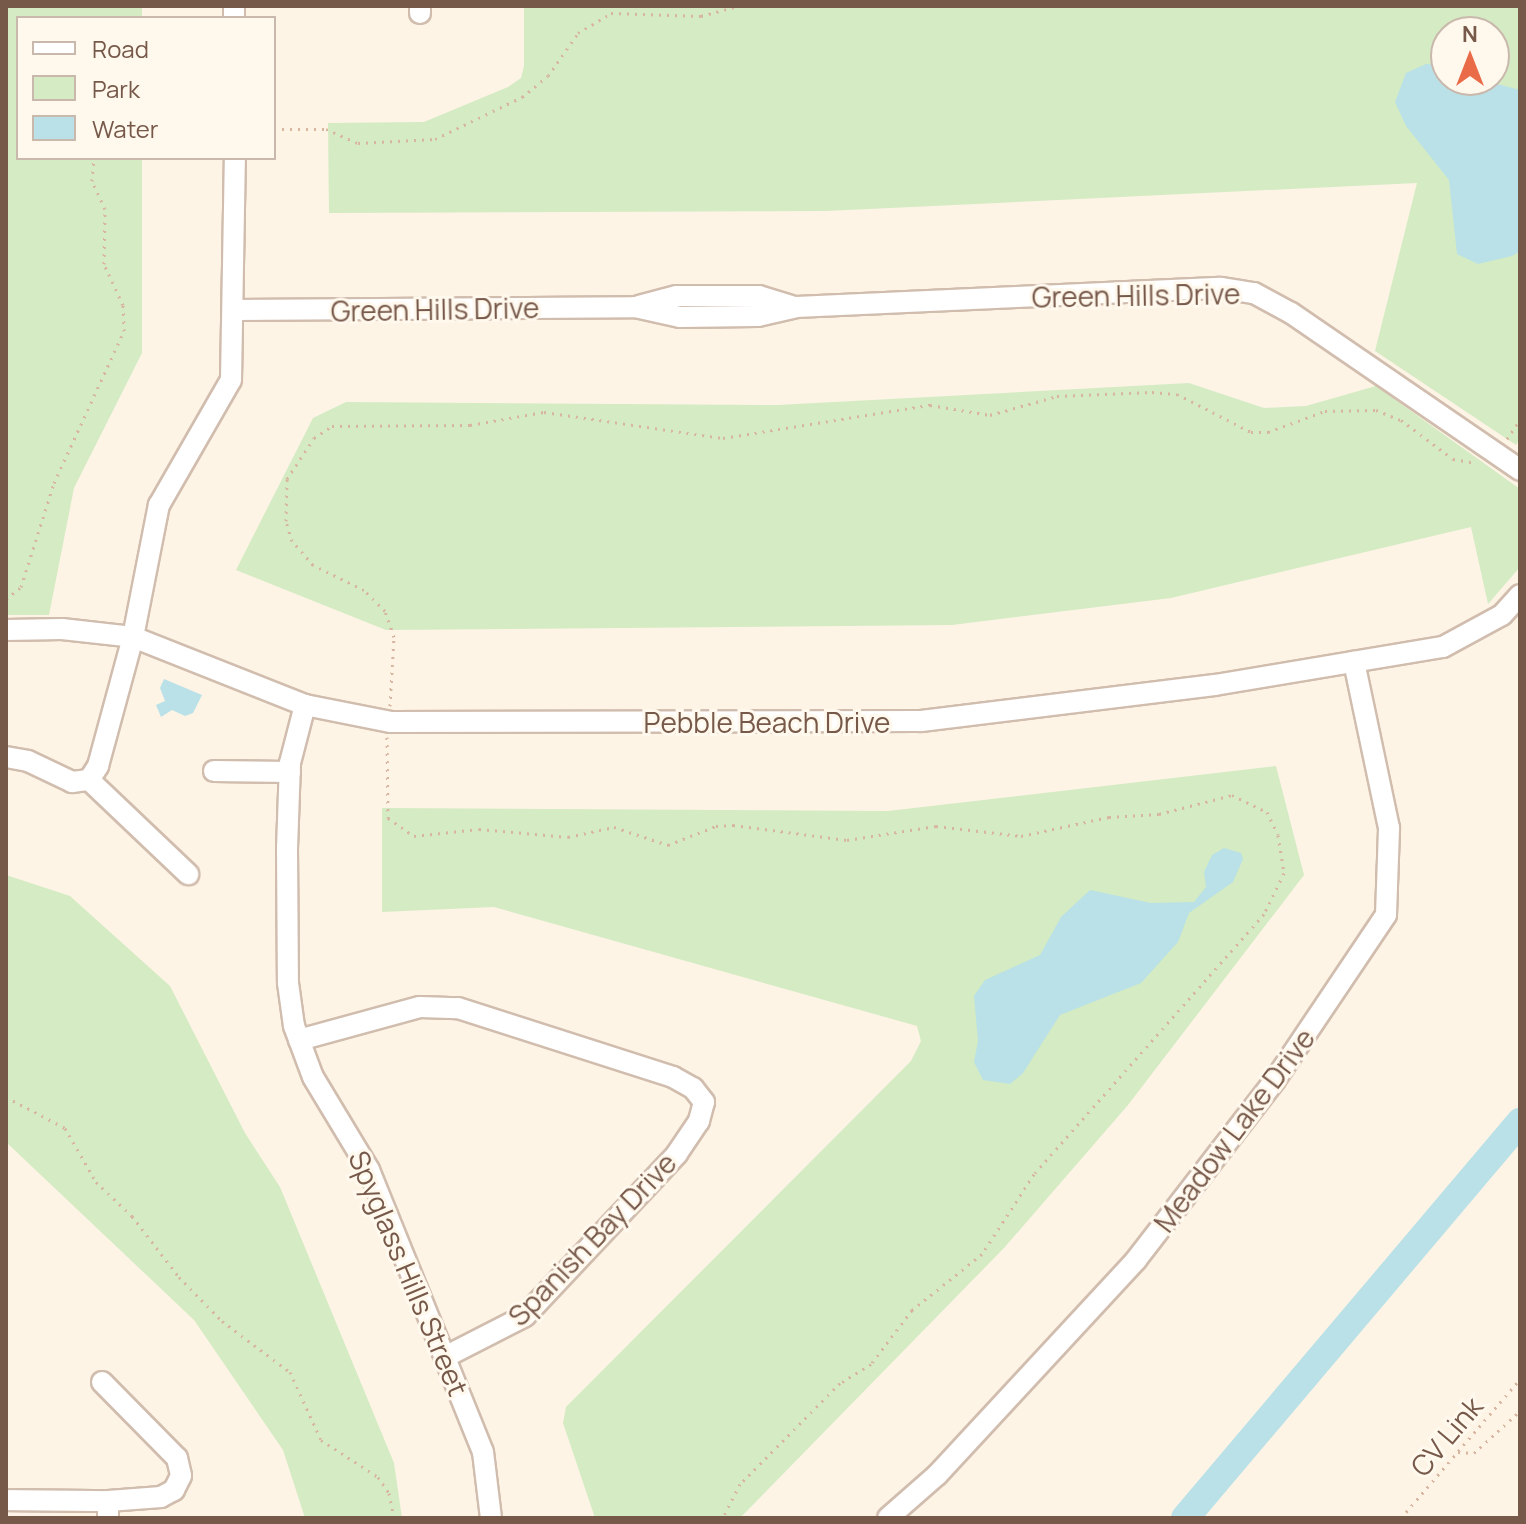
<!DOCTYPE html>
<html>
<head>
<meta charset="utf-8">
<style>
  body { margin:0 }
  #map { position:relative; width:1526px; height:1524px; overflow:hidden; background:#fdf4e6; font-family:Manrope,sans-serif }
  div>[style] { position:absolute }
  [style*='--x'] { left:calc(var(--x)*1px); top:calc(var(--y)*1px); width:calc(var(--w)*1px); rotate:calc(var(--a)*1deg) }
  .green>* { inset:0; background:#d4ebc3 }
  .water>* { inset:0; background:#b9e1e7 }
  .river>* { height:28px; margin:-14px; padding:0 14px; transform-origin:14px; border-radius:14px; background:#b9e1e7 }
  .path>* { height:3px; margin-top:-1.5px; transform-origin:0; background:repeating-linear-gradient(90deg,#d8b59f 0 2px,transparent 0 8px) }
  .roads { filter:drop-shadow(2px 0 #d1bdae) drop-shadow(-2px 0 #d1bdae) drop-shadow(0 2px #d1bdae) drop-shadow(0 -2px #d1bdae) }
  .minor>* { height:20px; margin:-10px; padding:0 10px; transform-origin:10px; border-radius:10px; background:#fff }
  span { translate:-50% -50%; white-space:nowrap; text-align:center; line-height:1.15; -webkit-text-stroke:6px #fff8ed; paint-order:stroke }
  .street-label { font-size:28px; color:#77594a }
  .frame { position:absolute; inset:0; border:8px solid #77594a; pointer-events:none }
  .legend { position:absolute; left:16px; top:16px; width:260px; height:144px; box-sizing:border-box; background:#fff8ed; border:2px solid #c9b8ac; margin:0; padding:10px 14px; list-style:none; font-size:24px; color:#77594a }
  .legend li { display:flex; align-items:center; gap:16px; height:40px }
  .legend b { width:40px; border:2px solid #c9b8ac }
  .north { position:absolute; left:1430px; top:16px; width:80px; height:80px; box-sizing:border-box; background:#fff8ed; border:2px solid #c9b8ac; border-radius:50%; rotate:0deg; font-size:22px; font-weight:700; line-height:32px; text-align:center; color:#77594a }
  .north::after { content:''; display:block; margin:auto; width:28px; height:36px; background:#ea6b48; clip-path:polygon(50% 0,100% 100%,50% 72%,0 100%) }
</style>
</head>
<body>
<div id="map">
  <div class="green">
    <div style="clip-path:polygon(6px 6px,142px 6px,142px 18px,18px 18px,18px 158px,142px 158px,142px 353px,74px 488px,49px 615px,6px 615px)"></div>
    <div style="clip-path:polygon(evenodd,524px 6px,1520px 6px,1520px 439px,1516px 445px,1375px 351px,1417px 183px,826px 211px,329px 213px,328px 123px,424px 122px,508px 87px,521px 78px,524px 66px,524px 6px,1446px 32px,1494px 32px,1494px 80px,1446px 80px,1446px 32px)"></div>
    <div style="clip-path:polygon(1189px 383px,1264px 408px,1306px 406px,1376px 386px,1520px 489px,1520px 567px,1488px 604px,1471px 527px,1171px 598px,952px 625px,386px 630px,236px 570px,313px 418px,346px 402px,778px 405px)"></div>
    <div style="clip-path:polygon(1276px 766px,1304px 875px,1128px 1105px,1004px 1248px,740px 1518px,595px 1518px,563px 1423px,566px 1407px,911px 1061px,921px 1041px,917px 1026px,494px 907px,382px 912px,382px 808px,888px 811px)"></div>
    <div style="clip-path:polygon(6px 875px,70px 896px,170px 986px,245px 1133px,280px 1187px,394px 1463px,402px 1518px,305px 1518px,283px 1450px,194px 1320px,6px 1142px)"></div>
  </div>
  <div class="water">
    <div style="clip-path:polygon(1426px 64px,1446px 65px,1446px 80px,1482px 80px,1520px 90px,1520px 251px,1512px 256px,1478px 264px,1457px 254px,1449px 180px,1406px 126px,1395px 102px,1406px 73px)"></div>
    <div style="clip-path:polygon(164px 679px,202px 695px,193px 713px,185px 716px,172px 710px,161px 717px,156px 705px,165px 701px,160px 688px)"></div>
    <div style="clip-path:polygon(1224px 848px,1241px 853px,1243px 859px,1233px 882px,1189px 913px,1178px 942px,1141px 983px,1060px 1015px,1023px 1073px,1010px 1084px,983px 1080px,974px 1062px,978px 1041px,974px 996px,985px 980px,1040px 955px,1061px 917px,1090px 890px,1151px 903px,1194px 902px,1206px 887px,1204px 872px,1212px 855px)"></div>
  </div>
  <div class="river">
    <div style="--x:1185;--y:1518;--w:519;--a:-49.77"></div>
  </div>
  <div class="path">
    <div style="--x:274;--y:129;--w:52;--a:0"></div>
    <div style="--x:326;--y:129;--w:35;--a:24"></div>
    <div style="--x:358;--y:143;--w:77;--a:-3"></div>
    <div style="--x:435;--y:139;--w:97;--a:-25.8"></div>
    <div style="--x:522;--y:97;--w:33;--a:-39"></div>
    <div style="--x:548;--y:76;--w:52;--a:-55.1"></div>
    <div style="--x:578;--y:33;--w:39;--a:-31"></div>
    <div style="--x:611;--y:13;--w:90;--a:1.9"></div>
    <div style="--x:701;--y:16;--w:38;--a:-15"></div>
    <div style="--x:1507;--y:439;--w:23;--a:-56"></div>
    <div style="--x:6;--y:599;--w:19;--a:-39"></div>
    <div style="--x:21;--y:587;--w:109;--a:-72.4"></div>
    <div style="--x:54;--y:483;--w:167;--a:-65.3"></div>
    <div style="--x:124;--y:331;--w:26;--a:-92"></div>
    <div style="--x:123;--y:305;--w:45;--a:-114.9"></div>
    <div style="--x:104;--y:264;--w:55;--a:-89"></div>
    <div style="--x:105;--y:209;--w:31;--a:-115"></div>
    <div style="--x:92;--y:181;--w:23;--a:-85"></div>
    <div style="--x:390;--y:706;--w:69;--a:-86.7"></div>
    <div style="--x:394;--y:637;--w:28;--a:-109"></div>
    <div style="--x:385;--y:611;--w:30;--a:-135"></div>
    <div style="--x:364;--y:590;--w:57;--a:-153.9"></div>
    <div style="--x:313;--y:565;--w:32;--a:-131"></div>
    <div style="--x:292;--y:541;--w:21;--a:-107"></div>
    <div style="--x:286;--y:521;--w:42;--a:-88.6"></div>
    <div style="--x:287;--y:479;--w:49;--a:-56.6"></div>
    <div style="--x:314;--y:438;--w:22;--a:-34"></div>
    <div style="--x:332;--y:426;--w:138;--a:-0.4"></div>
    <div style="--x:470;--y:425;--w:75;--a:-10"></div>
    <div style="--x:544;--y:412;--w:181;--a:8.3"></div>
    <div style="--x:723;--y:438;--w:210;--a:-9.1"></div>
    <div style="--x:930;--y:405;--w:61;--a:9.5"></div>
    <div style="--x:990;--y:415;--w:70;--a:-15.8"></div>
    <div style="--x:1057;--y:396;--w:95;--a:-2.4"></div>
    <div style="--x:1152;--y:392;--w:25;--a:5"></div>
    <div style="--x:1177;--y:394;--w:83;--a:27.2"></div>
    <div style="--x:1251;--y:432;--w:17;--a:0"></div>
    <div style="--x:1268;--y:432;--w:61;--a:-20.2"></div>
    <div style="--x:1325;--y:411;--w:51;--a:-1.1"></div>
    <div style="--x:1376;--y:410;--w:27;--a:22"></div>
    <div style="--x:1401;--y:420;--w:65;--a:36.9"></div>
    <div style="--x:1453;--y:459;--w:23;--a:10"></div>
    <div style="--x:387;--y:737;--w:81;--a:89.3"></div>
    <div style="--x:388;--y:818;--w:32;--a:35"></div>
    <div style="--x:414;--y:836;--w:65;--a:-6.1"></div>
    <div style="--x:479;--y:829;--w:89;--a:5.1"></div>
    <div style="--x:568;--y:837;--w:47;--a:-12.3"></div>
    <div style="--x:614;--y:827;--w:57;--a:18.4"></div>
    <div style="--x:668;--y:845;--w:52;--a:-21.6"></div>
    <div style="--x:716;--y:826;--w:17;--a:-3"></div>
    <div style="--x:733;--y:825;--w:115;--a:7.5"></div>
    <div style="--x:847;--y:840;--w:90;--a:-8.9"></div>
    <div style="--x:936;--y:826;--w:86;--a:6.7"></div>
    <div style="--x:1021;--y:836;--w:90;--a:-12.2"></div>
    <div style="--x:1109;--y:817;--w:50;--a:-3.4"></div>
    <div style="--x:1159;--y:814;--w:75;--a:-14.6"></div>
    <div style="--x:1232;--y:795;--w:39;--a:26"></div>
    <div style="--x:1267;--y:812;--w:25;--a:64"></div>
    <div style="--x:1278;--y:835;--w:38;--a:81"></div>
    <div style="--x:1284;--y:873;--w:46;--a:116"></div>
    <div style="--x:1264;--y:914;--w:347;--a:131.5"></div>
    <div style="--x:1034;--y:1174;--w:95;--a:123"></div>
    <div style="--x:982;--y:1254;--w:90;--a:141.3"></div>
    <div style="--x:912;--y:1310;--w:68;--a:127.2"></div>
    <div style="--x:871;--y:1364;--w:36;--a:148"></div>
    <div style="--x:840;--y:1383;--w:142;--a:134.7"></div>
    <div style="--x:740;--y:1484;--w:38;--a:117"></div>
    <div style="--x:6;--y:1097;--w:67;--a:27.7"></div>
    <div style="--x:65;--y:1128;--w:62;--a:60.1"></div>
    <div style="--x:96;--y:1182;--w:50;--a:43.4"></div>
    <div style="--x:132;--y:1216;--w:77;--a:52.4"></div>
    <div style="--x:179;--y:1277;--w:62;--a:45.7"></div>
    <div style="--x:222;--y:1321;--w:85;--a:36.9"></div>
    <div style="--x:290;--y:1372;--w:75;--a:65.5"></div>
    <div style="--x:321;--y:1440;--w:68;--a:33"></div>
    <div style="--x:378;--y:1477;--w:19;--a:55"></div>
    <div style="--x:389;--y:1493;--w:25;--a:79"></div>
    <div style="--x:1458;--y:1452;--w:16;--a:4"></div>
    <div style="--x:1474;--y:1453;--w:62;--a:-42.4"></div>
    <div style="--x:1401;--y:1518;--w:183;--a:-49.4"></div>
  </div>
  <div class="roads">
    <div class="minor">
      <div style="--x:234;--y:6;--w:12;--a:90"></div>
      <div style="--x:420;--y:13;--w:7;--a:-90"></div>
      <div style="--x:639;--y:306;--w:39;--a:-15"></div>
      <div style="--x:677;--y:296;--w:82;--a:0"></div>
      <div style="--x:759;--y:296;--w:34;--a:17"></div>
      <div style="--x:235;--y:310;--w:400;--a:-0.4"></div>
      <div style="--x:635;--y:307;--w:46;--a:12.5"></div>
      <div style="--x:680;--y:317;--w:78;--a:-0.7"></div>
      <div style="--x:758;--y:316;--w:39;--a:-13"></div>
      <div style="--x:796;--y:307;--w:425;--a:-2.6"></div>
      <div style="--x:1221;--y:288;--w:33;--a:9"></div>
      <div style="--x:1254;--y:293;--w:42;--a:28.4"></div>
      <div style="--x:1291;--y:313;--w:278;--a:34.4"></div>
      <div style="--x:6;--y:630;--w:56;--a:-1"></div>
      <div style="--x:62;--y:629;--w:71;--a:6.4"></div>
      <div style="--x:133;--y:637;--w:185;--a:21.6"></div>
      <div style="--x:305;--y:705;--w:88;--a:11.2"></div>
      <div style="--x:391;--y:722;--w:530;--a:-0.11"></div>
      <div style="--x:921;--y:721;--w:296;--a:-7"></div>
      <div style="--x:1215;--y:685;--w:231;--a:-9.5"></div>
      <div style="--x:1443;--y:647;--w:67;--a:-28.5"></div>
      <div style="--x:1502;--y:615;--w:27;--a:-48"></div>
      <div style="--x:305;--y:705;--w:60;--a:104.5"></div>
      <div style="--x:290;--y:763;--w:84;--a:92"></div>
      <div style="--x:287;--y:847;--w:136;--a:89.6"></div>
      <div style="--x:288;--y:983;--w:43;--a:82.1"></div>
      <div style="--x:294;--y:1026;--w:54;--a:69.6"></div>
      <div style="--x:313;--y:1077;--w:109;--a:58.9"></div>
      <div style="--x:369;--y:1170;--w:304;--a:68"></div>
      <div style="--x:483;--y:1452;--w:66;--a:83.1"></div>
      <div style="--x:6;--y:757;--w:22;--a:10"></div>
      <div style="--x:28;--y:761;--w:49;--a:25.5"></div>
      <div style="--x:72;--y:782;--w:17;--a:-7"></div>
      <div style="--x:89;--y:780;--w:17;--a:-57"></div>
      <div style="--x:98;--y:766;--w:134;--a:-74.8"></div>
      <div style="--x:133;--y:637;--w:135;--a:-78.9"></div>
      <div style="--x:159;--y:505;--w:144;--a:-60.1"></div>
      <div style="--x:231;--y:380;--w:222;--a:-89"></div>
      <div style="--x:214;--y:771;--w:76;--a:0.8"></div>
      <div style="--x:89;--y:780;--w:137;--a:43.5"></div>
      <div style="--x:299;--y:1040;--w:125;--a:-15.3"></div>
      <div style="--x:420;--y:1007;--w:38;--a:2"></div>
      <div style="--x:458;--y:1008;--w:226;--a:17.8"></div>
      <div style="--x:673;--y:1077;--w:23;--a:29"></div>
      <div style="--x:693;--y:1088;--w:18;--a:52"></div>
      <div style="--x:704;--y:1102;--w:20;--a:105"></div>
      <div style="--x:699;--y:1121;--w:40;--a:124"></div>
      <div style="--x:677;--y:1154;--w:222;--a:133.2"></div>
      <div style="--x:525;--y:1316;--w:90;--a:152.9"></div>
      <div style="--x:102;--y:1382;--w:107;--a:45.4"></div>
      <div style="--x:177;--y:1458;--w:18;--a:77"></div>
      <div style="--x:181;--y:1476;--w:16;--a:117"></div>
      <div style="--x:174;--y:1490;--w:15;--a:152"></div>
      <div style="--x:161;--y:1497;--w:53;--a:175.7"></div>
      <div style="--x:108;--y:1501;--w:17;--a:90"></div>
      <div style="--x:6;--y:1500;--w:102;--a:0.6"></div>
      <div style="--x:888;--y:1518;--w:65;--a:-41.3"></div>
      <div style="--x:937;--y:1475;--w:293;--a:-47.2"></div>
      <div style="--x:1136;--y:1260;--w:227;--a:-52.3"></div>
      <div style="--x:1275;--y:1080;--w:199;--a:-56.1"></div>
      <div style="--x:1386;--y:915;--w:87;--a:-88"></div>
      <div style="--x:1389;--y:828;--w:170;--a:-101.9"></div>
    </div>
  </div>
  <div class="street-label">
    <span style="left:1136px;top:295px;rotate:-1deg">Green Hills Drive</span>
    <span style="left:435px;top:309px;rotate:-1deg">Green Hills Drive</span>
    <span style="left:767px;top:722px">Pebble Beach Drive</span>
    <span style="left:1234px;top:1130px;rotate:-53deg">Meadow Lake Drive</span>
    <span style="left:592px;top:1239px;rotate:-46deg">Spanish Bay Drive</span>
    <span style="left:409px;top:1273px;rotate:67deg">Spyglass Hills Street</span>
    <span style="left:1446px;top:1436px;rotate:-50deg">CV Link</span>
  </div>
  <div class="frame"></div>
  <ul class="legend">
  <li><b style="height:10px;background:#fff"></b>Road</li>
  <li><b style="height:22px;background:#d4ebc3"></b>Park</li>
  <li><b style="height:22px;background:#b9e1e7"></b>Water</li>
  </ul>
  <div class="north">N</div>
</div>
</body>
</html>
